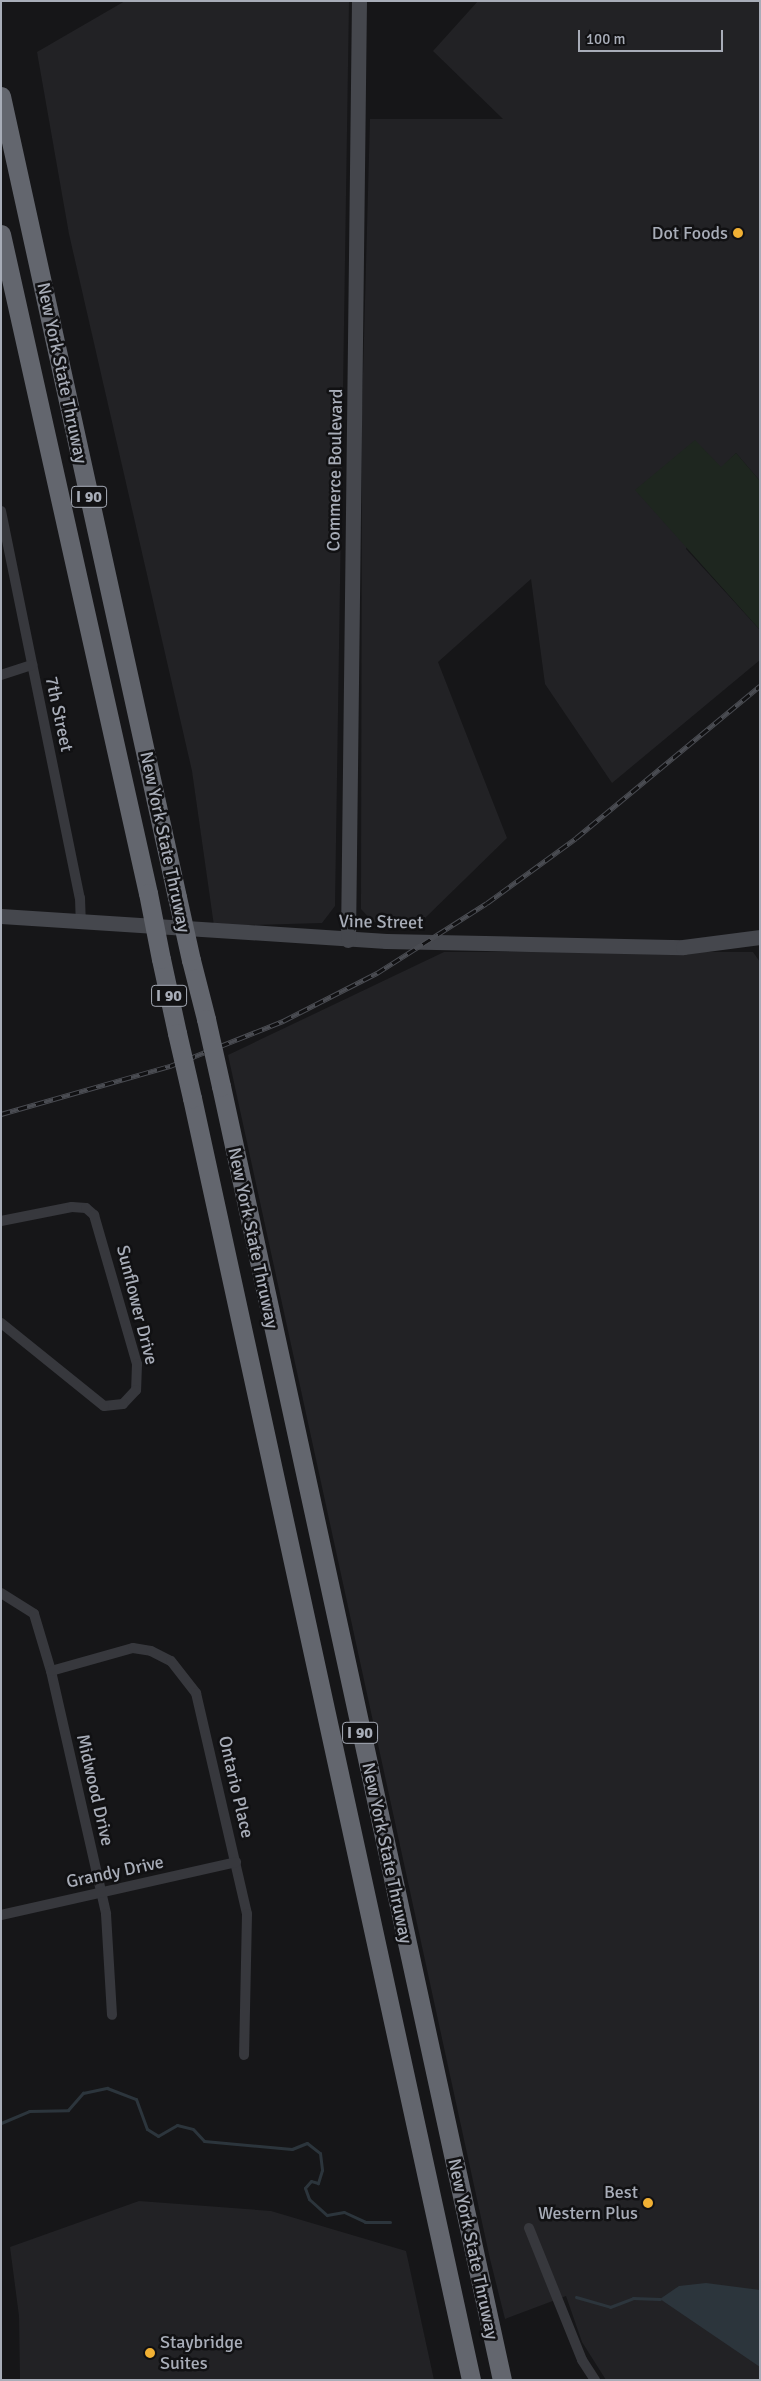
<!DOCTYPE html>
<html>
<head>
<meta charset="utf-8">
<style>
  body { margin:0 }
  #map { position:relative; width:761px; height:2381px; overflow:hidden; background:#161618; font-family:Signika,sans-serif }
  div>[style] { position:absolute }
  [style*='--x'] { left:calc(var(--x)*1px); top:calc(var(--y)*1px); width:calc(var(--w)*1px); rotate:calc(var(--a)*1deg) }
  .built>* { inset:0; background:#222225 }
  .green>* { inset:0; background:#1e261f }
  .water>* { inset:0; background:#2c353c }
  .stream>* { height:3px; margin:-1.5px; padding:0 1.5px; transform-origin:1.5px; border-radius:1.5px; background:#2c353c }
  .street>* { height:10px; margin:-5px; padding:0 5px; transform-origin:5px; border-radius:5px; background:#37383d }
  .secondary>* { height:15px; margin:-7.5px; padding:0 7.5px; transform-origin:7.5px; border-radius:7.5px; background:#45474d }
  .highway>* { height:19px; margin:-9.5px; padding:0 9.5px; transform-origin:9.5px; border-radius:9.5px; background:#63666e }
  .rail>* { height:5px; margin-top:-2.5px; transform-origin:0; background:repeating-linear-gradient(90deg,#111113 0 9px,#4a4c52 0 18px); box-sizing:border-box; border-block:1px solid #4a4c52 }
  .highway-bridge>* { height:19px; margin:-9.5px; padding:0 9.5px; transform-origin:9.5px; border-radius:9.5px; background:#63666e }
  .dots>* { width:14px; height:14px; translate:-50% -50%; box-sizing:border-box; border:2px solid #111113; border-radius:50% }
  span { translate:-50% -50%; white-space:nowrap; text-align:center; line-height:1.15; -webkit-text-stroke:5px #111113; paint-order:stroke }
  .shield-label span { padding:1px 4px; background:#111113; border:1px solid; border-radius:4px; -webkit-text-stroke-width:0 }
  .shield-label { font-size:16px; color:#a8adb8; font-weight:700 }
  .poi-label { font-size:18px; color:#a8adb8 }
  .right { translate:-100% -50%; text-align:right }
  .left { translate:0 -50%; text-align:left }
  .street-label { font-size:18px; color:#a8adb8 }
  .frame { position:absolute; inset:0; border:2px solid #a8adb8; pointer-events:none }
  .scale { position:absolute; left:578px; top:30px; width:145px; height:22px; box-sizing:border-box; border:2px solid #a8adb8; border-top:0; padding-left:6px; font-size:15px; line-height:18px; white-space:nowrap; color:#a8adb8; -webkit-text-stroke:4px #111113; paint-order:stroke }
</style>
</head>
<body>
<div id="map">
  <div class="built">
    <div style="clip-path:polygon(125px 1px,349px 1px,335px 906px,322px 923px,214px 926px,192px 771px,69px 234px,37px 52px)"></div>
    <div style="clip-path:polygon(478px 1px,760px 1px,760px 481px,736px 453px,721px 468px,686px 549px,760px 630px,760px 660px,612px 783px,545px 684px,531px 579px,438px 662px,507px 838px,423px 920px,373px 922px,361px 909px,362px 411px,370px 119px,503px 119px,433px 51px)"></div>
    <div style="clip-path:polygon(444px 952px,753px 952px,760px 962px,760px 2380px,606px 2380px,582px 2342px,566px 2296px,505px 2319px,490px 2259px,228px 1055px)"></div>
    <div style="clip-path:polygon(139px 2201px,271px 2211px,406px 2251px,434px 2380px,20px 2380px,19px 2316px,10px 2247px)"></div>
  </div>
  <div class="green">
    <div style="clip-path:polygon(695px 440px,721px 467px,736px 453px,760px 481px,760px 630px,635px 490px)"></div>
  </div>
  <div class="water">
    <div style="clip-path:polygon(706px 2283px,760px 2290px,760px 2367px,660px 2299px,679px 2286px)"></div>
  </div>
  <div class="stream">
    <div style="--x:1;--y:2123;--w:30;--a:-23"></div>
    <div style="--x:29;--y:2111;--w:39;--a:-1"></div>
    <div style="--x:68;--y:2110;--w:23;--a:-49"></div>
    <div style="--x:83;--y:2093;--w:25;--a:-12"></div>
    <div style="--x:107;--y:2088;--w:31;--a:21"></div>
    <div style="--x:136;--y:2099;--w:32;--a:70"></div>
    <div style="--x:147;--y:2129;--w:13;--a:32"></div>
    <div style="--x:158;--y:2136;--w:22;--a:-30"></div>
    <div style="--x:177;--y:2125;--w:16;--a:14"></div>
    <div style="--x:193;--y:2129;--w:16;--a:47"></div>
    <div style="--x:204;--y:2141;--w:88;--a:5.2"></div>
    <div style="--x:292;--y:2149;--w:16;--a:-22"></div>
    <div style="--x:307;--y:2143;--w:16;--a:38"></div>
    <div style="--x:320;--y:2153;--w:17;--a:83"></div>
    <div style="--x:322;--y:2170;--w:14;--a:107"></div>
    <div style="--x:318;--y:2183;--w:7;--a:-164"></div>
    <div style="--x:311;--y:2181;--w:9;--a:131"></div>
    <div style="--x:305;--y:2188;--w:12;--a:70"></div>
    <div style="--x:309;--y:2199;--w:24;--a:42"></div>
    <div style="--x:327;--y:2215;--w:17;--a:-10"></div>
    <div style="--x:344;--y:2212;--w:23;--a:25"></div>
    <div style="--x:365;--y:2222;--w:25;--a:0"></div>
    <div style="--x:576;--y:2297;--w:35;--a:16"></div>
    <div style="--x:610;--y:2307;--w:25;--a:-21"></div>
    <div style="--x:633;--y:2298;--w:27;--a:2"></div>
  </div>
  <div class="street">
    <div style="--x:1;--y:511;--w:395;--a:78.5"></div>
    <div style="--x:80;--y:898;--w:25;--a:88"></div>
    <div style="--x:1;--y:675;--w:33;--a:-18"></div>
    <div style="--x:1;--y:1221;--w:72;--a:-11.2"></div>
    <div style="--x:72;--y:1207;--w:14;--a:4"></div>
    <div style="--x:86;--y:1208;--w:11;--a:41"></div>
    <div style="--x:94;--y:1215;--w:155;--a:73.9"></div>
    <div style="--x:137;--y:1364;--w:26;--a:92"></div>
    <div style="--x:136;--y:1390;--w:19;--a:133"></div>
    <div style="--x:123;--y:1404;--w:19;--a:174"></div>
    <div style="--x:104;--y:1406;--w:132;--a:-141.1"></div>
    <div style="--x:1;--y:1593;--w:39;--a:32"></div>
    <div style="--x:34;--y:1614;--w:59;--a:73.4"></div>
    <div style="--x:51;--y:1671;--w:249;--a:77.2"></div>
    <div style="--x:106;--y:1914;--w:101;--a:86.6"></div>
    <div style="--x:51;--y:1671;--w:85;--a:-15.7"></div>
    <div style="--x:133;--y:1648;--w:18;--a:9"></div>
    <div style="--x:151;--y:1651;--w:22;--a:27"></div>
    <div style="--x:171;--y:1661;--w:41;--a:52"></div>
    <div style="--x:196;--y:1693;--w:227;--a:77"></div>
    <div style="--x:247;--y:1914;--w:141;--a:91.2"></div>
    <div style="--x:1;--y:1915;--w:241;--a:-12.7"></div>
    <div style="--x:529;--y:2228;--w:142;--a:68.1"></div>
    <div style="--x:582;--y:2360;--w:24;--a:57"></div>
  </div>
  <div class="secondary">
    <div style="--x:1;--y:916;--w:386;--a:3.7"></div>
    <div style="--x:386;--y:941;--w:297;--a:1.2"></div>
    <div style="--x:683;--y:947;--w:78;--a:-7.4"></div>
    <div style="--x:348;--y:940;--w:939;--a:-89.33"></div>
  </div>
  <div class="highway">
    <div style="--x:1;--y:96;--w:820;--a:77.61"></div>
    <div style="--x:1;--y:234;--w:675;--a:77.43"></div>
    <div style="--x:161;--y:959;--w:76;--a:77.8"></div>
    <div style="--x:191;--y:960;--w:61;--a:75.7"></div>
    <div style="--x:221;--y:1086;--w:1324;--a:77.75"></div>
    <div style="--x:192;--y:1098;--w:1312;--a:77.72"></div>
  </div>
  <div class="rail">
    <div style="--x:1;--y:1114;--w:176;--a:-15.9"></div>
    <div style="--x:170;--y:1066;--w:122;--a:-21.7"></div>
    <div style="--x:283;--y:1021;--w:106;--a:-27.1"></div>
    <div style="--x:377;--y:973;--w:130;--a:-32.5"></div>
    <div style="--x:487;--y:903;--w:110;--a:-36.1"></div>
    <div style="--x:576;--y:838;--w:239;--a:-39.6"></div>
  </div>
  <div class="highway-bridge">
    <div style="--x:148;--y:893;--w:67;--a:78.9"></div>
    <div style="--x:177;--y:897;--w:65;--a:77.5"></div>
    <div style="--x:206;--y:1019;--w:69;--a:77.4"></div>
    <div style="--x:177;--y:1033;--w:67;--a:77"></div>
  </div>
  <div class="dots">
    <div style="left:738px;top:233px;background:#f2b134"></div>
    <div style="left:648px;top:2203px;background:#f2b134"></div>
    <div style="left:150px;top:2353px;background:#f2b134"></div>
  </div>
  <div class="shield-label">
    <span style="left:89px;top:497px">I 90</span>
    <span style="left:169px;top:996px">I 90</span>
    <span style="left:360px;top:1733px">I 90</span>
  </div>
  <div class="poi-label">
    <span class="right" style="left:728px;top:233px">Dot Foods</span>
    <span class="right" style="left:638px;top:2203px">Best<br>Western Plus</span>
    <span class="left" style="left:160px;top:2353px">Staybridge<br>Suites</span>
  </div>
  <div class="street-label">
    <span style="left:62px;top:373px;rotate:78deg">New York State Thruway</span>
    <span style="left:335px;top:470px;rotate:-89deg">Commerce Boulevard</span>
    <span style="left:59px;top:714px;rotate:78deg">7th Street</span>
    <span style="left:165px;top:842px;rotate:78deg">New York State Thruway</span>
    <span style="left:381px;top:922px;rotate:1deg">Vine Street</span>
    <span style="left:253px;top:1238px;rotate:78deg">New York State Thruway</span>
    <span style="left:137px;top:1305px;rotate:76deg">Sunflower Drive</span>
    <span style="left:236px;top:1787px;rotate:77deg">Ontario Place</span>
    <span style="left:95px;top:1790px;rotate:77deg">Midwood Drive</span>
    <span style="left:387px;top:1853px;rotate:78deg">New York State Thruway</span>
    <span style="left:115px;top:1872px;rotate:-12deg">Grandy Drive</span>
    <span style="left:473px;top:2249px;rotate:78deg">New York State Thruway</span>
  </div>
  <div class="frame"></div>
  <div class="scale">100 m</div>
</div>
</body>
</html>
